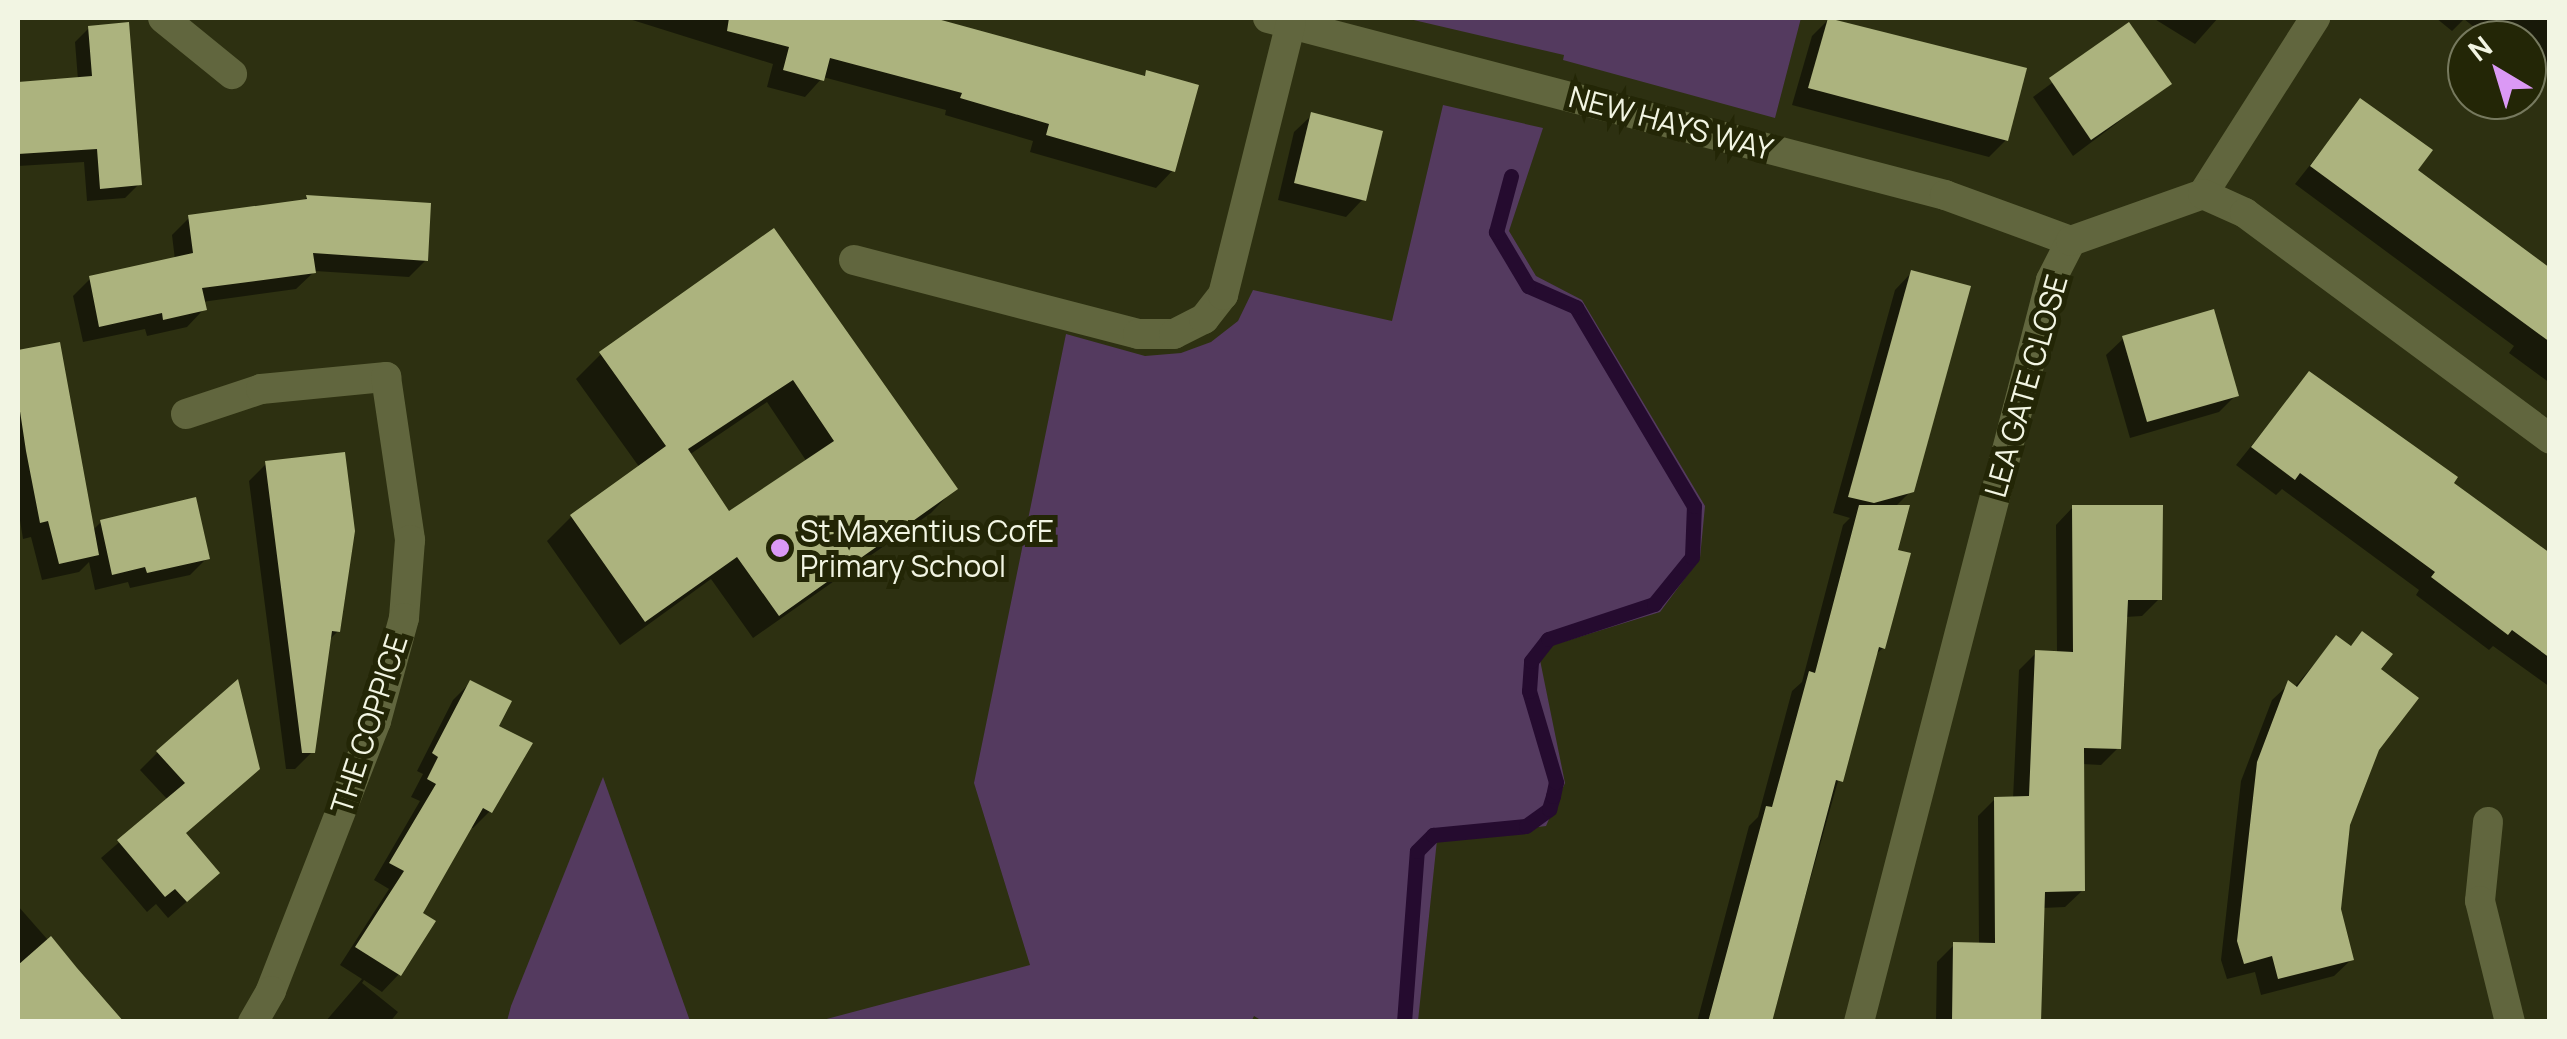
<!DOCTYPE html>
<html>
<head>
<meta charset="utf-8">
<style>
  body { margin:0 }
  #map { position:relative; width:2567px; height:1039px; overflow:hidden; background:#2d3011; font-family:Manrope,sans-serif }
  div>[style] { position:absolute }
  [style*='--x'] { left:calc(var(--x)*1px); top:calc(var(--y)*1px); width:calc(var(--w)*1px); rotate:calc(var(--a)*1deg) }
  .green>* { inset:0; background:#543a5f }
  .shadow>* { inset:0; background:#0007 }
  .stream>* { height:15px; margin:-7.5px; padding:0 7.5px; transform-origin:7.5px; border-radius:7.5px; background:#250b2f }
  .building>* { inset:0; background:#acb37e }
  .minor>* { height:30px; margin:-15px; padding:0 15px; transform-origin:15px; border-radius:15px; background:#61663e }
  .dots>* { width:28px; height:28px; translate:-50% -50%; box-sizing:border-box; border:5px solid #232606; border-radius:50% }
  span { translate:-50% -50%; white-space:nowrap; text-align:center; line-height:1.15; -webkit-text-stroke:10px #232606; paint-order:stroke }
  .street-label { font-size:30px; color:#f2f5e3 }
  .poi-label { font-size:30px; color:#f2f5e3 }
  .left { translate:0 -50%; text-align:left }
  .frame { position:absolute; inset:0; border:20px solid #f2f5e3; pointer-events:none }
  .north { position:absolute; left:2447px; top:20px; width:100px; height:100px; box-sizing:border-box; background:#232606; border:2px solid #76795e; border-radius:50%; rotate:322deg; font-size:28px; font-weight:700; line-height:40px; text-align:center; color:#f2f5e3 }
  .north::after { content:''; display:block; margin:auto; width:35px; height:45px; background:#db99f5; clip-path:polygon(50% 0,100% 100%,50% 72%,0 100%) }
</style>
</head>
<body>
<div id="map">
  <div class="green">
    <div style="clip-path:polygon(1405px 18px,1801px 18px,1775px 118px,1563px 60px,1564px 55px)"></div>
    <div style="clip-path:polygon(1443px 105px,1543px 128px,1509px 231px,1536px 276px,1582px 300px,1705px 506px,1700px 558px,1660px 612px,1553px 645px,1540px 660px,1565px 783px,1546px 826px,1437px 840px,1418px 1021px,1264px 1022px,1254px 1016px,1251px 1022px,819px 1021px,1030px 965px,974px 783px,1066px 334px,1145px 356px,1181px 353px,1211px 342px,1238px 321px,1253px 290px,1392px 321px)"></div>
    <div style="clip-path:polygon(603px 777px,690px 1021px,507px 1021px,511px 1006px)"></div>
  </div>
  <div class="shadow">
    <div style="clip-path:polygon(626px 18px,922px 18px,1142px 78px,1147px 73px,1173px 170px,1156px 188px,1030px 152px,1033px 141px,945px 115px,946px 110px,823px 77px,805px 97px,767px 87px,773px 64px)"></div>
    <div style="clip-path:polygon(2153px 18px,2218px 18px,2195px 44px)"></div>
    <div style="clip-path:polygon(2436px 18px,2550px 18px,2550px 69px,2533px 56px,2527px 62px,2527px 40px,2490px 40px,2464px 19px,2452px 31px)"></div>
    <div style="clip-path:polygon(1829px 19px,2006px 140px,1989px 157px,1792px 105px,1812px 36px)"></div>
    <div style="clip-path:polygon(2129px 26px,2169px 84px,2073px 156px,2033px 97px)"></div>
    <div style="clip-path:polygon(89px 28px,139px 184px,125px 198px,87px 201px,84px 162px,18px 166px,18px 83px,78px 80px,75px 42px)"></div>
    <div style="clip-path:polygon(2360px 102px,2414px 171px,2550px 283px,2550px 383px,2509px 353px,2514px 346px,2295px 184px)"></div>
    <div style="clip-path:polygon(1312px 115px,1363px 199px,1346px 217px,1278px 200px,1294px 132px)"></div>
    <div style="clip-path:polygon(307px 197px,426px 260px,409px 277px,315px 271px,296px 289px,202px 302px,204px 309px,187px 327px,147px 336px,145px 329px,83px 342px,73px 296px,90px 279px,175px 260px,172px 235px,189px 218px,302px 202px)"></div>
    <div style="clip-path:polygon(evenodd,773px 232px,955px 488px,931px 513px,753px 638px,711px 579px,620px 645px,547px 541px,571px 517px,640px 468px,576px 379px,601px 354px,773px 232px,767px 402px,807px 462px,729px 514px,689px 455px,767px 402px)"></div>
    <div style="clip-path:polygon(1912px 272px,1912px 490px,1894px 508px,1895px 552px,1883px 648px,1873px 657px,1770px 1022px,1697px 1022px,1749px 826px,1758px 817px,1792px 691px,1802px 682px,1843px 525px,1850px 518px,1833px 513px,1895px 290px)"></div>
    <div style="clip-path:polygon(2124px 338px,2236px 395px,2219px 412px,2130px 438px,2106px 355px)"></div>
    <div style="clip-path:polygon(58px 345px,92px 531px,101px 522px,207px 558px,190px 575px,130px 588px,128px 582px,95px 590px,89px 562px,79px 572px,42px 580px,31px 537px,23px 539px,18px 508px,18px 353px)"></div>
    <div style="clip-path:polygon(2309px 374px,2550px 557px,2550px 687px,2493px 646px,2489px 650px,2416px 595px,2419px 590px,2282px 489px,2276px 495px,2236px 465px)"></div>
    <div style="clip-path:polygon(266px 464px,338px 631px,328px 641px,312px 752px,295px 769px,286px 769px,249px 481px)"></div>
    <div style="clip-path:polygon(2073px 507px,2159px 599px,2142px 616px,2125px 617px,2118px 748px,2101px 765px,2082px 764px,2083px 890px,2065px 907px,2042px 908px,2040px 1022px,1936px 1022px,1937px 962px,1954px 945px,1979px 945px,1978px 816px,1995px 799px,2013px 799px,2019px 670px,2036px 653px,2057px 653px,2056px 525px)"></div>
    <div style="clip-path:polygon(2363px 634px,2377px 670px,2377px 749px,2348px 824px,2338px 909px,2352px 959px,2334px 976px,2261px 995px,2255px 972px,2227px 979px,2221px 960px,2241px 781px,2272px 700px,2289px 684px,2294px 688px,2336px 638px,2349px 648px)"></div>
    <div style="clip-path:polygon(470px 683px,496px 727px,490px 811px,473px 828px,469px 827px,419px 914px,399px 974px,382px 992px,364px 980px,362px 983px,398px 1012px,390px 1022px,325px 1022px,362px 979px,340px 965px,389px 889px,374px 880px,420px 801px,411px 797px,423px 774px,417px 771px,453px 700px)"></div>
    <div style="clip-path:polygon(158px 752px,257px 769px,184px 834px,200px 890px,168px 918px,156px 904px,147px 912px,101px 858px,168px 800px,140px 770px)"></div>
    <div style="clip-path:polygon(18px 906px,120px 1022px,18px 1022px)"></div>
  </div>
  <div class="stream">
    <div style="--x:1404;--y:1022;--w:171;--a:-85.7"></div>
    <div style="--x:1417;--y:851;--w:23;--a:-45"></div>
    <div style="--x:1433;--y:835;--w:93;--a:-5.5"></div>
    <div style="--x:1526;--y:826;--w:29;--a:-36"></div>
    <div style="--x:1549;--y:809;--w:14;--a:-73"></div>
    <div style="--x:1553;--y:796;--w:14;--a:-78"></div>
    <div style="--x:1556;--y:782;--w:95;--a:-106.5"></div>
    <div style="--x:1529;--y:691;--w:30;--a:-86"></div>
    <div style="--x:1531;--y:661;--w:28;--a:-52"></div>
    <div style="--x:1548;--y:639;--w:112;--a:-18.3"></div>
    <div style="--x:1654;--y:604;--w:60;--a:-51"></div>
    <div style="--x:1692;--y:557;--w:51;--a:-87.8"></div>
    <div style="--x:1694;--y:506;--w:231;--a:-120.7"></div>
    <div style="--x:1576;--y:307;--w:52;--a:-156.4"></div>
    <div style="--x:1528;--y:286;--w:63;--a:-120.7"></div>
    <div style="--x:1496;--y:232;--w:58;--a:-75"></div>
  </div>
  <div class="building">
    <div style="clip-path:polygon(729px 18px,934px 18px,1145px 76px,1146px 70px,1199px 85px,1175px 172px,1046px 135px,1049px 124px,960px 98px,962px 93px,830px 58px,824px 81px,783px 70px,789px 47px,727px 31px)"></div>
    <div style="clip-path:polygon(1828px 18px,2027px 68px,2008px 141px,1808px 88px)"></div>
    <div style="clip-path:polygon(129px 22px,142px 185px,100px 189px,97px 149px,18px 154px,18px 82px,92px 76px,88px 26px)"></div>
    <div style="clip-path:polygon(2129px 22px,2172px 84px,2091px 140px,2049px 78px)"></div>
    <div style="clip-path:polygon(2360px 98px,2433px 150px,2418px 170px,2550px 268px,2550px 342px,2310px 166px)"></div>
    <div style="clip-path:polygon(1311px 112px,1383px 131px,1366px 201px,1294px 183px)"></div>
    <div style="clip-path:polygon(306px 195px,431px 203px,428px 261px,313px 253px,316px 273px,202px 288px,207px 310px,163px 320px,162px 313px,99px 327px,89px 276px,193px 253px,188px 215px,307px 199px)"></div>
    <div style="clip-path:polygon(evenodd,774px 228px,958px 489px,779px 616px,737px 557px,645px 622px,570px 515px,666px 446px,599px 352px,774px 228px,793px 380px,834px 441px,729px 511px,688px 449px,793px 380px)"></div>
    <div style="clip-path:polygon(1911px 270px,1971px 286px,1914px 492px,1874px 503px,1848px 497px)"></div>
    <div style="clip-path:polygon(2214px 309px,2239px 396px,2147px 422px,2122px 336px)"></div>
    <div style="clip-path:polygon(60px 342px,99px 555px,59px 564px,48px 521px,40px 523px,26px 451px,18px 398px,18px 350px)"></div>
    <div style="clip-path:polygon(2309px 371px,2458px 477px,2454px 483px,2550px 553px,2550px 658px,2512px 630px,2508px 635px,2431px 577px,2435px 572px,2300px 473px,2295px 480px,2251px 447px)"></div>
    <div style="clip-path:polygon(345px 452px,355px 531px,340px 632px,332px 631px,315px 753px,302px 753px,265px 461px)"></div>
    <div style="clip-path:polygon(196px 497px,210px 559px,147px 573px,145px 567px,112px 575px,100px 520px)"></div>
    <div style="clip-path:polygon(1859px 505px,1910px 505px,1898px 550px,1911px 553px,1885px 649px,1879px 647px,1843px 782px,1836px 780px,1772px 1022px,1708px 1022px,1766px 806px,1772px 807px,1809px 671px,1815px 673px)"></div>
    <div style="clip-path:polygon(2072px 505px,2163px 505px,2162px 600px,2128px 600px,2121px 749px,2084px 748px,2085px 891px,2045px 892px,2041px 1022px,1952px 1022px,1953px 942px,1995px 943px,1994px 797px,2029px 796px,2035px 650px,2073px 652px)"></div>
    <div style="clip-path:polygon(2362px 631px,2393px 654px,2381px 669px,2419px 698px,2379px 750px,2350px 825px,2341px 909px,2354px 960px,2278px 979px,2272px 956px,2244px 964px,2237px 941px,2257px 762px,2288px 680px,2297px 687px,2336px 635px,2351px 646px)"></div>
    <div style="clip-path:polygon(238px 679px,260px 769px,186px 833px,220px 873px,187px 902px,175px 889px,165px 897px,117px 840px,185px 783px,156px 751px)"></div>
    <div style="clip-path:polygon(470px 680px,512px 701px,499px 726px,533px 743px,492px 813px,483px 808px,423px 913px,436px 921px,401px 976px,355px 947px,404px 871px,389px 863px,436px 784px,427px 779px,438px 757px,432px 753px)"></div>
    <div style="clip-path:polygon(51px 936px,77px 968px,124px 1022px,18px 1022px,18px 965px)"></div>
  </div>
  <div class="minor">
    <div style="--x:163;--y:18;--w:89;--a:39.1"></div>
    <div style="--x:1268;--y:18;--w:700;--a:14.65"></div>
    <div style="--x:1945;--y:195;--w:134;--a:20.1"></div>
    <div style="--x:2203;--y:194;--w:209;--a:-57.5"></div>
    <div style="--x:854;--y:260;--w:293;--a:14.6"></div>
    <div style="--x:1138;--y:334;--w:36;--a:0"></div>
    <div style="--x:1174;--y:334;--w:34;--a:-27"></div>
    <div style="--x:1204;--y:319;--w:31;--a:-52"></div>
    <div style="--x:1223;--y:295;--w:280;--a:-76"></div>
    <div style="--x:186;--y:414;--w:79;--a:-18.4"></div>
    <div style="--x:261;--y:389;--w:126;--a:-5.5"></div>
    <div style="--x:386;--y:377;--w:165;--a:81.6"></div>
    <div style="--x:410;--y:540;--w:78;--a:94.4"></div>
    <div style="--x:404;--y:618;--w:107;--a:105.2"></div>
    <div style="--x:376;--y:721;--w:290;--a:111.3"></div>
    <div style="--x:271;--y:991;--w:36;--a:120"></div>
    <div style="--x:2488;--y:822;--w:79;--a:95.8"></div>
    <div style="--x:2480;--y:901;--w:125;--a:76.1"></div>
    <div style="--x:1859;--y:1022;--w:766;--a:-75.49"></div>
    <div style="--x:2051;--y:280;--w:44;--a:-62.9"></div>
    <div style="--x:2071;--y:241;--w:140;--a:-19.6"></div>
    <div style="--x:2203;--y:194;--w:46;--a:24.3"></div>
    <div style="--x:2245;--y:213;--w:380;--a:36.5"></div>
  </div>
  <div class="dots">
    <div style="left:780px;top:548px;background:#db99f5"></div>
  </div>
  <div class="street-label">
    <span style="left:1671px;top:123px;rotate:15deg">NEW HAYS WAY</span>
    <span style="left:2026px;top:386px;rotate:-74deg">LEA GATE CLOSE</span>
    <span style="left:369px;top:724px;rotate:-72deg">THE COPPICE</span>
  </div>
  <div class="poi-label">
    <span class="left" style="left:800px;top:548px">St Maxentius CofE<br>Primary School</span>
  </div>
  <div class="frame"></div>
  <div class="north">N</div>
</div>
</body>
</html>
